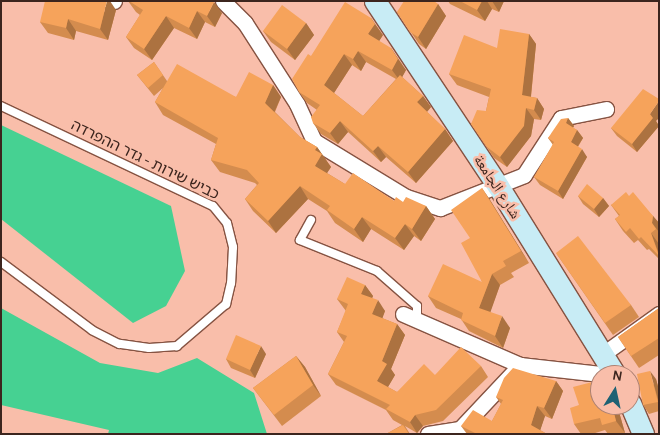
<!DOCTYPE html>
<html>
<head>
<meta charset="utf-8">
<style>
  body { margin:0 }
  #map { position:relative; width:660px; height:435px; overflow:hidden; background:#f9beaa; font-family:Karla,"Noto Naskh Arabic","Noto Sans Hebrew",sans-serif }
  div>[style] { position:absolute }
  [style*='--x'] { left:calc(var(--x)*1px); top:calc(var(--y)*1px); width:calc(var(--w)*1px); rotate:calc(var(--a)*1deg) }
  .green>* { inset:0; background:#46d192 }
  .roads { filter:drop-shadow(1px 0 #865342) drop-shadow(-1px 0 #865342) drop-shadow(0 1px #865342) drop-shadow(0 -1px #865342) }
  .lane>* { height:8px; margin:-4px; padding:0 4px; transform-origin:4px; border-radius:4px; background:#fff }
  .street>* { height:15px; margin:-7.5px; padding:0 7.5px; transform-origin:7.5px; border-radius:7.5px; background:#fff }
  .secondary>* { height:21px; margin:-10.5px; padding:0 10.5px; transform-origin:10.5px; border-radius:10.5px; background:#c8ecf5 }
  .wall>* { inset:0; background:#d48c4e }
  .shaded-wall>* { inset:0; background:#ac7240 }
  .building>* { inset:0; background:#f6a35b }
  span { translate:-50% -50%; white-space:nowrap; text-align:center; line-height:1.15; -webkit-text-stroke:5px #f9beaa; paint-order:stroke }
  .street-label { font-size:15px; color:#3c251e }
  .frame { position:absolute; inset:0; border:2px solid #3c251e; pointer-events:none }
  .north { position:absolute; left:590px; top:365px; width:50px; height:50px; box-sizing:border-box; background:#f9beaa; border:1px solid #ad8172; border-radius:50%; rotate:10deg; font-size:14px; font-weight:700; line-height:20px; text-align:center; color:#3c251e }
  .north::after { content:''; display:block; margin:auto; width:18px; height:22px; background:#1e6274; clip-path:polygon(50% 0,100% 100%,50% 72%,0 100%) }
</style>
</head>
<body>
<div id="map">
  <div class="green">
    <div style="clip-path:polygon(1px 125px,171px 206px,185px 271px,166px 306px,133px 323px,1px 219px)"></div>
    <div style="clip-path:polygon(1px 308px,100px 363px,158px 373px,197px 358px,254px 393px,267px 434px,108px 434px,109px 430px,1px 405px)"></div>
  </div>
  <div class="roads">
    <div class="lane">
      <div style="--x:1;--y:106;--w:234;--a:25.3"></div>
      <div style="--x:213;--y:206;--w:22;--a:51"></div>
      <div style="--x:227;--y:223;--w:25;--a:76"></div>
      <div style="--x:233;--y:247;--w:36;--a:93"></div>
      <div style="--x:231;--y:283;--w:22;--a:103"></div>
      <div style="--x:226;--y:304;--w:65;--a:139.4"></div>
      <div style="--x:177;--y:346;--w:28;--a:176"></div>
      <div style="--x:149;--y:348;--w:30;--a:-172"></div>
      <div style="--x:119;--y:344;--w:30;--a:-153"></div>
      <div style="--x:92;--y:330;--w:114;--a:-143.2"></div>
      <div style="--x:311;--y:220;--w:23;--a:119"></div>
      <div style="--x:300;--y:240;--w:83;--a:21.9"></div>
      <div style="--x:377;--y:271;--w:53;--a:41.2"></div>
      <div style="--x:417;--y:306;--w:14;--a:90"></div>
    </div>
    <div class="street">
      <div style="--x:110;--y:1;--w:4;--a:0"></div>
      <div style="--x:223;--y:1;--w:31;--a:45"></div>
      <div style="--x:245;--y:23;--w:96;--a:57.3"></div>
      <div style="--x:297;--y:104;--w:41;--a:65.3"></div>
      <div style="--x:314;--y:141;--w:108;--a:31.3"></div>
      <div style="--x:406;--y:197;--w:36;--a:18"></div>
      <div style="--x:440;--y:208;--w:90;--a:-21.4"></div>
      <div style="--x:524;--y:175;--w:68;--a:-57"></div>
      <div style="--x:561;--y:118;--w:46;--a:-11.3"></div>
      <div style="--x:403;--y:314;--w:128;--a:23.6"></div>
      <div style="--x:603;--y:354;--w:69;--a:-35.5"></div>
      <div style="--x:428;--y:434;--w:32;--a:-9"></div>
      <div style="--x:460;--y:429;--w:88;--a:-46.8"></div>
      <div style="--x:520;--y:365;--w:90;--a:6.4"></div>
    </div>
    <div class="secondary">
      <div style="--x:375;--y:1;--w:222;--a:56.4"></div>
      <div style="--x:498;--y:186;--w:222;--a:58.2"></div>
      <div style="--x:630;--y:403;--w:34;--a:67"></div>
    </div>
  </div>
  <div class="wall">
    <div style="clip-path:polygon(128px 1px,222px 13px,215px 27px,205px 22px,197px 39px,174px 28px,152px 60px,134px 48px,126px 37px,140px 15px,136px 12px)"></div>
    <div style="clip-path:polygon(448px 1px,504px 1px,499px 12px,492px 9px,485px 21px,450px 4px)"></div>
    <div style="clip-path:polygon(438px 4px,446px 16px,426px 49px,419px 44px,397px 12px)"></div>
    <div style="clip-path:polygon(116px 10px,108px 40px,76px 31px,74px 40px,48px 33px,40px 22px)"></div>
    <div style="clip-path:polygon(306px 23px,314px 35px,295px 60px,271px 42px,263px 31px)"></div>
    <div style="clip-path:polygon(529px 34px,536px 44px,531px 97px,537px 98px,544px 109px,541px 120px,534px 119px,531px 136px,507px 167px,494px 158px,471px 124px,486px 111px,489px 97px,457px 85px,449px 74px,497px 48px)"></div>
    <div style="clip-path:polygon(evenodd,383px 35px,379px 41px,406px 70px,402px 77px,423px 96px,431px 107px,427px 112px,445px 129px,453px 141px,416px 183px,386px 157px,381px 162px,348px 132px,338px 144px,321px 134px,313px 123px,317px 110px,307px 103px,299px 92px,311px 56px,383px 35px,366px 62px,396px 79px,363px 116px,334px 93px,352px 65px,361px 71px,366px 62px)"></div>
    <div style="clip-path:polygon(154px 62px,167px 81px,236px 97px,273px 85px,281px 97px,275px 112px,300px 137px,317px 147px,331px 167px,327px 173px,345px 184px,394px 201px,403px 202px,426px 206px,435px 219px,421px 241px,414px 236px,404px 250px,371px 229px,363px 242px,335px 223px,327px 211px,308px 199px,276px 233px,253px 211px,245px 199px,257px 185px,255px 183px,220px 172px,211px 160px,216px 144px,163px 115px,155px 102px,163px 88px,154px 96px,137px 75px)"></div>
    <div style="clip-path:polygon(568px 118px,574px 126px,573px 128px,577px 130px,583px 138px,578px 147px,587px 157px,563px 199px,540px 185px,534px 177px,553px 145px,548px 138px)"></div>
    <div style="clip-path:polygon(656px 121px,659px 126px,637px 152px,617px 136px,611px 128px)"></div>
    <div style="clip-path:polygon(482px 188px,490px 200px,529px 263px,511px 273px,514px 277px,500px 285px,490px 312px,510px 328px,503px 348px,469px 331px,461px 319px,436px 308px,428px 296px,482px 282px,470px 238px)"></div>
    <div style="clip-path:polygon(578px 196px,603px 198px,609px 206px,599px 217px,583px 204px)"></div>
    <div style="clip-path:polygon(629px 196px,653px 216px,659px 223px,659px 259px,649px 249px,647px 250px,638px 240px,634px 243px,623px 231px,615px 219px,619px 216px,611px 205px)"></div>
    <div style="clip-path:polygon(556px 253px,631px 305px,639px 317px,613px 335px)"></div>
    <div style="clip-path:polygon(365px 285px,373px 296px,372px 298px,385px 311px,382px 318px,397px 324px,405px 335px,391px 369px,395px 375px,388px 387px,397px 392px,435px 375px,481px 366px,488px 377px,443px 421px,423px 426px,417px 433px,405px 426px,410px 434px,386px 434px,402px 425px,393px 420px,386px 410px,336px 385px,328px 374px,344px 342px,337px 332px,346px 311px,337px 299px)"></div>
    <div style="clip-path:polygon(659px 308px,659px 355px,639px 368px,618px 337px)"></div>
    <div style="clip-path:polygon(266px 354px,255px 378px,231px 368px,226px 359px)"></div>
    <div style="clip-path:polygon(296px 356px,305px 367px,321px 396px,282px 426px,253px 388px)"></div>
    <div style="clip-path:polygon(656px 379px,659px 390px,659px 411px,649px 414px,643px 405px)"></div>
    <div style="clip-path:polygon(556px 381px,563px 391px,552px 419px,545px 416px,540px 430px,547px 434px,467px 434px,461px 426px,492px 421px,501px 404px,496px 397px)"></div>
    <div style="clip-path:polygon(579px 405px,617px 405px,625px 433px,620px 434px,608px 434px,605px 430px,592px 434px,581px 434px,574px 424px)"></div>
  </div>
  <div class="shaded-wall">
    <div style="clip-path:polygon(107px 1px,110px 1px,116px 10px,108px 40px,100px 29px)"></div>
    <div style="clip-path:polygon(482px 1px,487px 1px,492px 9px,485px 21px,477px 10px)"></div>
    <div style="clip-path:polygon(492px 1px,504px 1px,499px 12px)"></div>
    <div style="clip-path:polygon(214px 2px,222px 13px,215px 27px,207px 16px)"></div>
    <div style="clip-path:polygon(438px 4px,446px 16px,426px 49px,418px 37px)"></div>
    <div style="clip-path:polygon(197px 11px,205px 22px,197px 39px,189px 28px)"></div>
    <div style="clip-path:polygon(166px 16px,174px 28px,152px 60px,144px 49px)"></div>
    <div style="clip-path:polygon(371px 18px,383px 35px,376px 46px,368px 34px)"></div>
    <div style="clip-path:polygon(68px 19px,76px 31px,74px 40px,66px 28px)"></div>
    <div style="clip-path:polygon(306px 23px,314px 35px,295px 60px,287px 49px)"></div>
    <div style="clip-path:polygon(529px 34px,536px 44px,530px 105px,522px 95px)"></div>
    <div style="clip-path:polygon(391px 48px,406px 70px,400px 81px,392px 70px)"></div>
    <div style="clip-path:polygon(358px 51px,366px 62px,361px 71px,353px 59px)"></div>
    <div style="clip-path:polygon(344px 54px,352px 65px,332px 96px,324px 85px)"></div>
    <div style="clip-path:polygon(273px 85px,281px 97px,273px 115px,265px 103px)"></div>
    <div style="clip-path:polygon(423px 96px,431px 107px,425px 114px,417px 102px)"></div>
    <div style="clip-path:polygon(537px 98px,544px 109px,541px 120px,534px 110px)"></div>
    <div style="clip-path:polygon(659px 101px,659px 118px,656px 121px,659px 126px,637px 152px,632px 144px,650px 114px)"></div>
    <div style="clip-path:polygon(526px 108px,534px 119px,531px 136px,507px 167px,500px 157px)"></div>
    <div style="clip-path:polygon(568px 118px,574px 126px,571px 131px,566px 123px)"></div>
    <div style="clip-path:polygon(340px 121px,348px 132px,338px 144px,330px 133px)"></div>
    <div style="clip-path:polygon(445px 129px,453px 141px,416px 183px,408px 172px)"></div>
    <div style="clip-path:polygon(577px 130px,583px 138px,576px 149px,571px 142px)"></div>
    <div style="clip-path:polygon(378px 146px,386px 157px,381px 162px,373px 151px)"></div>
    <div style="clip-path:polygon(317px 147px,331px 167px,323px 179px,315px 166px,315px 150px)"></div>
    <div style="clip-path:polygon(582px 149px,587px 157px,563px 199px,558px 191px)"></div>
    <div style="clip-path:polygon(300px 186px,308px 199px,276px 233px,268px 221px)"></div>
    <div style="clip-path:polygon(482px 188px,490px 200px,529px 263px,521px 251px)"></div>
    <div style="clip-path:polygon(603px 198px,609px 206px,599px 217px,594px 209px)"></div>
    <div style="clip-path:polygon(426px 206px,435px 219px,421px 241px,412px 229px)"></div>
    <div style="clip-path:polygon(653px 216px,659px 223px,659px 232px,652px 223px)"></div>
    <div style="clip-path:polygon(362px 217px,371px 229px,363px 242px,354px 229px)"></div>
    <div style="clip-path:polygon(405px 224px,414px 236px,404px 250px,395px 238px)"></div>
    <div style="clip-path:polygon(651px 233px,659px 244px,659px 254px)"></div>
    <div style="clip-path:polygon(492px 274px,500px 285px,488px 319px,479px 308px)"></div>
    <div style="clip-path:polygon(365px 285px,373px 296px,369px 305px,361px 294px)"></div>
    <div style="clip-path:polygon(378px 300px,385px 311px,380px 325px,372px 314px)"></div>
    <div style="clip-path:polygon(502px 316px,510px 328px,503px 348px,495px 336px)"></div>
    <div style="clip-path:polygon(397px 324px,405px 335px,391px 369px,395px 375px,385px 392px,377px 381px,382px 361px)"></div>
    <div style="clip-path:polygon(261px 346px,266px 354px,255px 378px,250px 370px)"></div>
    <div style="clip-path:polygon(296px 356px,305px 367px,321px 396px,313px 385px)"></div>
    <div style="clip-path:polygon(650px 371px,656px 379px,659px 390px,659px 403px)"></div>
    <div style="clip-path:polygon(556px 381px,563px 391px,552px 419px,544px 408px)"></div>
    <div style="clip-path:polygon(612px 405px,617px 405px,625px 433px,616px 421px)"></div>
    <div style="clip-path:polygon(537px 406px,545px 416px,539px 434px,531px 425px)"></div>
    <div style="clip-path:polygon(415px 415px,423px 426px,417px 433px,410px 422px)"></div>
  </div>
  <div class="building">
    <div style="clip-path:polygon(45px 1px,107px 1px,100px 29px,68px 19px,66px 28px,40px 22px)"></div>
    <div style="clip-path:polygon(129px 1px,214px 1px,214px 2px,207px 16px,197px 11px,189px 28px,166px 16px,144px 49px,126px 37px,143px 10px)"></div>
    <div style="clip-path:polygon(404px 1px,434px 1px,438px 4px,418px 37px,410px 32px,397px 12px)"></div>
    <div style="clip-path:polygon(460px 1px,482px 1px,477px 10px)"></div>
    <div style="clip-path:polygon(345px 2px,371px 18px,375px 24px,368px 34px,391px 48px,398px 59px,392px 70px,358px 51px,353px 59px,344px 54px,324px 85px,363px 116px,400px 75px,423px 96px,417px 102px,445px 129px,408px 172px,378px 146px,373px 151px,340px 121px,330px 133px,313px 123px,311px 117px,320px 105px,299px 92px,292px 79px,308px 54px,311px 56px)"></div>
    <div style="clip-path:polygon(282px 5px,306px 23px,287px 49px,263px 31px)"></div>
    <div style="clip-path:polygon(500px 29px,529px 34px,522px 95px,537px 98px,534px 110px,526px 108px,524px 126px,500px 157px,487px 147px,471px 124px,477px 110px,486px 111px,491px 89px,449px 74px,464px 35px,497px 48px)"></div>
    <div style="clip-path:polygon(154px 62px,163px 75px,148px 88px,137px 75px)"></div>
    <div style="clip-path:polygon(177px 64px,236px 97px,249px 72px,273px 85px,265px 103px,300px 137px,317px 147px,315px 150px,322px 154px,315px 166px,345px 184px,353px 173px,394px 201px,396px 197px,403px 202px,406px 197px,426px 206px,412px 229px,405px 224px,395px 238px,362px 217px,354px 229px,327px 210px,330px 206px,300px 186px,268px 221px,245px 199px,259px 183px,247px 170px,211px 160px,218px 138px,155px 102px)"></div>
    <div style="clip-path:polygon(643px 89px,659px 99px,659px 101px,650px 114px,653px 118px,632px 144px,611px 128px)"></div>
    <div style="clip-path:polygon(568px 118px,566px 123px,577px 130px,571px 142px,582px 149px,558px 191px,534px 177px,554px 142px,548px 138px,561px 119px)"></div>
    <div style="clip-path:polygon(587px 184px,603px 198px,594px 209px,578px 196px)"></div>
    <div style="clip-path:polygon(482px 188px,521px 251px,503px 261px,506px 266px,492px 274px,479px 308px,502px 316px,495px 336px,461px 320px,463px 313px,428px 296px,443px 264px,482px 282px,461px 243px,470px 238px,451px 210px)"></div>
    <div style="clip-path:polygon(626px 192px,629px 196px,633px 192px,653px 216px,652px 223px,656px 229px,651px 233px,659px 256px,641px 237px,639px 239px,630px 228px,626px 232px,615px 219px,620px 215px,611px 205px)"></div>
    <div style="clip-path:polygon(578px 236px,631px 305px,605px 323px,556px 253px)"></div>
    <div style="clip-path:polygon(347px 277px,365px 285px,361px 294px,378px 300px,372px 314px,397px 324px,382px 361px,387px 364px,377px 381px,397px 392px,424px 364px,435px 375px,461px 347px,481px 366px,436px 410px,415px 415px,410px 422px,386px 409px,390px 405px,328px 374px,347px 336px,337px 332px,348px 304px,337px 299px)"></div>
    <div style="clip-path:polygon(659px 308px,659px 338px,631px 356px,618px 337px)"></div>
    <div style="clip-path:polygon(236px 335px,261px 346px,250px 370px,226px 359px)"></div>
    <div style="clip-path:polygon(296px 356px,313px 385px,274px 415px,253px 388px)"></div>
    <div style="clip-path:polygon(513px 368px,556px 381px,544px 408px,537px 406px,531px 425px,547px 434px,477px 434px,461px 426px,473px 410px,492px 421px,503px 400px,496px 397px,504px 378px)"></div>
    <div style="clip-path:polygon(650px 371px,658px 402px,643px 405px,637px 374px)"></div>
    <div style="clip-path:polygon(600px 380px,600px 405px,612px 405px,616px 421px,602px 425px,600px 418px,574px 424px,570px 408px,579px 405px,573px 387px)"></div>
    <div style="clip-path:polygon(403px 425px,409px 434px,386px 434px)"></div>
  </div>
  <div class="street-label">
    <span style="left:145px;top:160px;rotate:26deg">כביש שירות - גדר ההפרדה</span>
    <span style="left:497px;top:187px;rotate:57deg">شارع الجامعة</span>
  </div>
  <div class="frame"></div>
  <div class="north">N</div>
</div>
</body>
</html>
